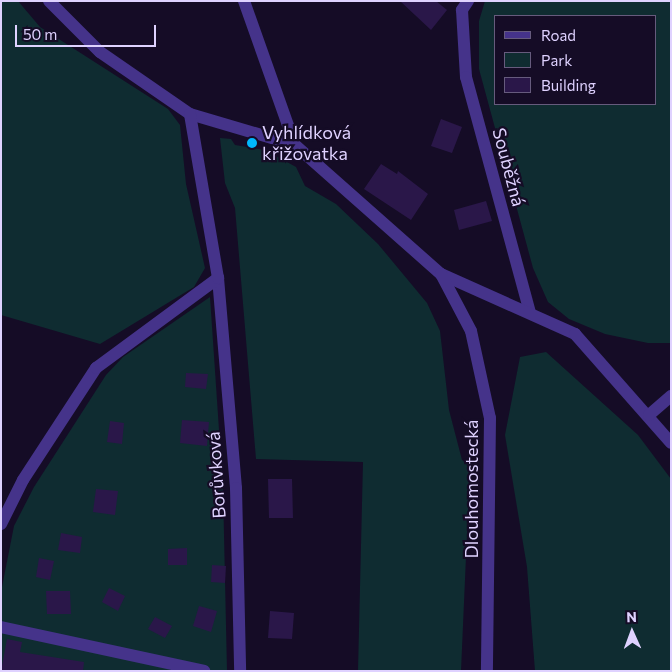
<!DOCTYPE html>
<html>
<head>
<meta charset="utf-8">
<style>
  body { margin:0 }
  #map { position:relative; width:672px; height:672px; overflow:hidden; background:#150c26; font-family:Commissioner,sans-serif }
  div>[style] { position:absolute }
  [style*='--x'] { left:calc(var(--x)*1px); top:calc(var(--y)*1px); width:calc(var(--w)*1px); rotate:calc(var(--a)*1deg) }
  .green>* { inset:0; background:#0f2c31 }
  .building>* { inset:0; background:#2a1749 }
  .minor>* { height:12px; margin:-6px; padding:0 6px; transform-origin:6px; border-radius:6px; background:#45338a }
  .tertiary>* { height:12px; margin:-6px; padding:0 6px; transform-origin:6px; border-radius:6px; background:#45338a }
  .dots>* { width:14px; height:14px; translate:-50% -50%; box-sizing:border-box; border:2px solid #150c26; border-radius:50% }
  span { translate:-50% -50%; white-space:nowrap; text-align:center; line-height:1.15; -webkit-text-stroke:4.5px #150c26; paint-order:stroke }
  .poi-label { font-size:18px; color:#dfd2ff }
  .left { translate:0 -50%; text-align:left }
  .street-label { font-size:18px; color:#dfd2ff }
  .frame { position:absolute; inset:0; border:2px solid #dfd2ff; pointer-events:none }
  .legend { position:absolute; left:494px; top:15px; width:162px; height:90px; box-sizing:border-box; background:#150c26; border:1px solid #665b7d; margin:0; padding:6px 9px; list-style:none; font-size:15px; color:#dfd2ff }
  .legend li { display:flex; align-items:center; gap:10px; height:25px }
  .legend b { width:25px; border:1px solid #665b7d }
  .north { position:absolute; left:607px; top:607px; width:50px; height:50px; -webkit-text-stroke:4px #150c26; paint-order:stroke; rotate:358deg; font-size:14px; font-weight:700; line-height:20px; text-align:center; color:#dfd2ff }
  .north::after { content:''; display:block; margin:auto; width:18px; height:22px; background:#dfd2ff; clip-path:polygon(50% 0,100% 100%,50% 72%,0 100%) }
  .scale { position:absolute; left:15px; top:25px; width:141px; height:22px; box-sizing:border-box; border:2px solid #dfd2ff; border-top:0; padding-left:6px; font-size:15px; line-height:18px; white-space:nowrap; color:#dfd2ff; -webkit-text-stroke:4px #150c26; paint-order:stroke }
</style>
</head>
<body>
<div id="map">
  <div class="green">
    <div style="clip-path:polygon(1px 1px,18px 1px,40px 27px,168px 109px,180px 125px,186px 184px,205px 268px,194px 287px,100px 344px,1px 315px)"></div>
    <div style="clip-path:polygon(evenodd,485px 1px,671px 1px,671px 343px,648px 343px,605px 334px,569px 319px,548px 302px,533px 268px,479px 69px,479px 21px,485px 1px,496px 16px,656px 16px,656px 104px,496px 104px,496px 16px)"></div>
    <div style="clip-path:polygon(220px 138px,231px 139px,235px 145px,265px 150px,296px 167px,305px 186px,336px 204px,378px 244px,427px 303px,440px 331px,449px 410px,462px 460px,470px 465px,461px 671px,358px 671px,363px 462px,256px 459px,235px 208px,225px 183px)"></div>
    <div style="clip-path:polygon(210px 297px,223px 489px,227px 671px,1px 671px,1px 592px,14px 526px,34px 487px,106px 375px,123px 357px)"></div>
    <div style="clip-path:polygon(546px 352px,638px 435px,671px 479px,671px 671px,535px 671px,527px 567px,505px 435px,520px 357px)"></div>
  </div>
  <div class="building">
    <div style="clip-path:polygon(400px 1px,436px 1px,447px 10px,431px 30px)"></div>
    <div style="clip-path:polygon(441px 119px,462px 127px,452px 153px,431px 146px)"></div>
    <div style="clip-path:polygon(381px 164px,397px 174px,398px 171px,428px 194px,411px 220px,364px 189px)"></div>
    <div style="clip-path:polygon(486px 201px,492px 221px,459px 230px,454px 210px)"></div>
    <div style="clip-path:polygon(186px 373px,208px 374px,206px 389px,185px 387px)"></div>
    <div style="clip-path:polygon(182px 420px,209px 422px,207px 446px,180px 443px)"></div>
    <div style="clip-path:polygon(110px 421px,124px 423px,122px 444px,107px 442px)"></div>
    <div style="clip-path:polygon(268px 479px,292px 479px,293px 518px,269px 518px)"></div>
    <div style="clip-path:polygon(96px 489px,118px 491px,115px 515px,93px 512px)"></div>
    <div style="clip-path:polygon(61px 533px,82px 537px,80px 553px,58px 550px)"></div>
    <div style="clip-path:polygon(187px 548px,187px 565px,168px 565px,168px 549px)"></div>
    <div style="clip-path:polygon(39px 558px,54px 561px,50px 580px,36px 577px)"></div>
    <div style="clip-path:polygon(212px 565px,226px 566px,225px 583px,211px 582px)"></div>
    <div style="clip-path:polygon(109px 588px,125px 596px,118px 611px,102px 602px)"></div>
    <div style="clip-path:polygon(46px 591px,70px 591px,71px 614px,47px 614px)"></div>
    <div style="clip-path:polygon(199px 606px,217px 611px,211px 632px,193px 626px)"></div>
    <div style="clip-path:polygon(270px 611px,294px 613px,292px 639px,268px 638px)"></div>
    <div style="clip-path:polygon(155px 617px,172px 626px,165px 638px,148px 629px)"></div>
    <div style="clip-path:polygon(7px 639px,22px 642px,20px 652px,84px 662px,83px 671px,1px 671px)"></div>
  </div>
  <div class="minor">
    <div style="--x:49;--y:1;--w:72;--a:45"></div>
    <div style="--x:100;--y:52;--w:109;--a:34.6"></div>
    <div style="--x:190;--y:114;--w:109;--a:16.4"></div>
    <div style="--x:468;--y:1;--w:11;--a:124"></div>
    <div style="--x:462;--y:10;--w:67;--a:86.6"></div>
    <div style="--x:466;--y:77;--w:244;--a:74.8"></div>
    <div style="--x:441;--y:274;--w:147;--a:24.1"></div>
    <div style="--x:575;--y:334;--w:145;--a:48.6"></div>
    <div style="--x:218;--y:278;--w:211;--a:85.1"></div>
    <div style="--x:236;--y:488;--w:183;--a:88.7"></div>
    <div style="--x:649;--y:415;--w:29;--a:-41"></div>
    <div style="--x:1;--y:524;--w:49;--a:-63.4"></div>
    <div style="--x:23;--y:480;--w:134;--a:-56.9"></div>
    <div style="--x:96;--y:368;--w:152;--a:-36.4"></div>
    <div style="--x:218;--y:278;--w:166;--a:-99.7"></div>
    <div style="--x:1;--y:627;--w:208;--a:12.2"></div>
  </div>
  <div class="tertiary">
    <div style="--x:244;--y:1;--w:153;--a:70.5"></div>
    <div style="--x:295;--y:145;--w:195;--a:41.5"></div>
    <div style="--x:441;--y:274;--w:64;--a:62.2"></div>
    <div style="--x:471;--y:331;--w:89;--a:77.7"></div>
    <div style="--x:490;--y:418;--w:253;--a:90.7"></div>
  </div>
  <div class="dots">
    <div style="left:252px;top:143px;background:#00b7fd"></div>
  </div>
  <div class="poi-label">
    <span class="left" style="left:262px;top:143px">Vyhlídková<br>křižovatka</span>
  </div>
  <div class="street-label">
    <span style="left:509px;top:167px;rotate:75deg">Souběžná</span>
    <span style="left:216px;top:475px;rotate:-94deg">Borůvková</span>
    <span style="left:471px;top:489px;rotate:-90deg">Dlouhomostecká</span>
  </div>
  <div class="frame"></div>
  <ul class="legend">
  <li><b style="height:6px;background:#45338a"></b>Road</li>
  <li><b style="height:14px;background:#0f2c31"></b>Park</li>
  <li><b style="height:14px;background:#2a1749"></b>Building</li>
  </ul>
  <div class="north">N</div>
  <div class="scale">50 m</div>
</div>
</body>
</html>
